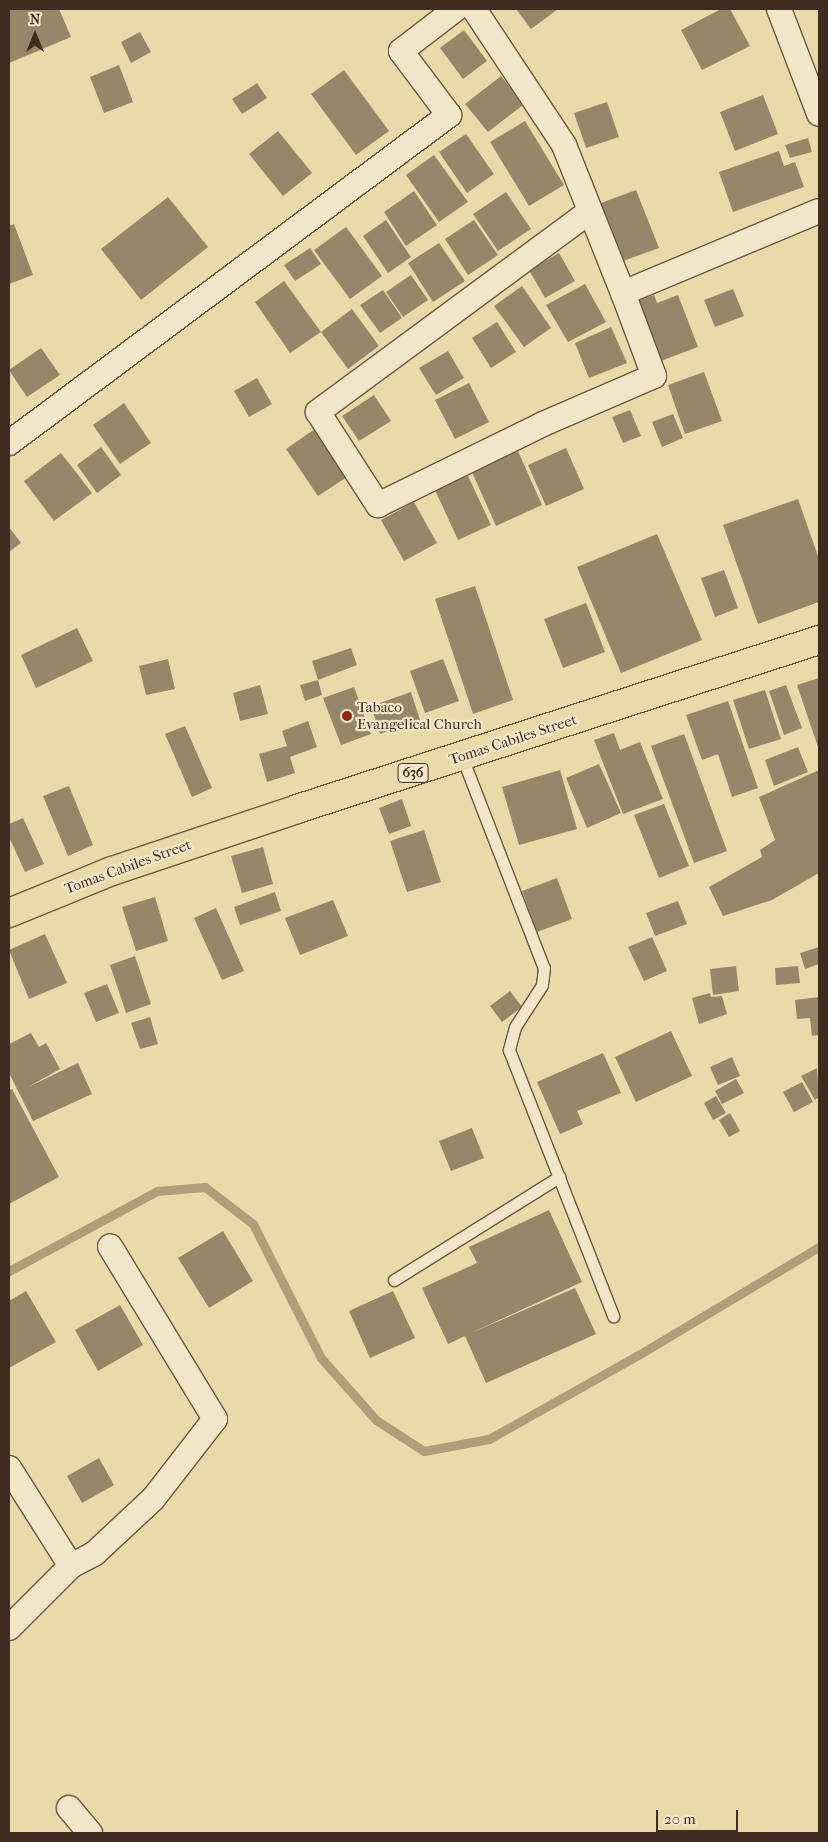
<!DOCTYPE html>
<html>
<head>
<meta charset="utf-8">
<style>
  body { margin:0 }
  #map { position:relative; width:828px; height:1842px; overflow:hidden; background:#eadaaa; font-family:"IM FELL French Canon",serif }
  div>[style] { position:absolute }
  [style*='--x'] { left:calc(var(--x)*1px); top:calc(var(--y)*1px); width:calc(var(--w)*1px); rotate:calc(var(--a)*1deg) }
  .stream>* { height:9px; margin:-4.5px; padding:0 4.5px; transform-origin:4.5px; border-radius:4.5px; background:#b09e7b }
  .building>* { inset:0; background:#988668 }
  .roads { filter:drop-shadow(1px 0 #6a5742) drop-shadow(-1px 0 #6a5742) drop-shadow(0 1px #6a5742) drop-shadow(0 -1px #6a5742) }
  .service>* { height:11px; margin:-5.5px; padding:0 5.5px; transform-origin:5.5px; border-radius:5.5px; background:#f1e7c8 }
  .minor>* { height:24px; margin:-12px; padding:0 12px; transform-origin:12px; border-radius:12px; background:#f1e7c8 }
  .primary>* { height:28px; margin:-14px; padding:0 14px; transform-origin:14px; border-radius:14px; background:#eadaaa }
  .dots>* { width:14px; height:14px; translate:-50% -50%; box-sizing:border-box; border:2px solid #f1e7c8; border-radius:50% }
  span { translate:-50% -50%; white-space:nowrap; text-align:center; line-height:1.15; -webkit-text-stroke:4.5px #f1e7c8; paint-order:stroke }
  .shield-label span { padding:1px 4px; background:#f1e7c8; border:1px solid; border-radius:4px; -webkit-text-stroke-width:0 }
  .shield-label { font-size:14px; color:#402b20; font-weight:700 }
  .poi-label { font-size:15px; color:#402b20 }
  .left { translate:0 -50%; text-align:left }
  .street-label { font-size:15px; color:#402b20 }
  .frame { position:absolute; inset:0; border:10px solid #402b20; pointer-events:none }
  .north { position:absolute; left:10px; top:10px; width:50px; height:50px; -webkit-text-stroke:4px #f1e7c8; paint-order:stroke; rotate:0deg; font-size:14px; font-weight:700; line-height:20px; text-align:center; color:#402b20 }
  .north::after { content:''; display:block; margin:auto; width:18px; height:22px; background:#402b20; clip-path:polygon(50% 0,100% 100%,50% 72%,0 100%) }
  .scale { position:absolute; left:656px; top:1810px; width:82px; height:22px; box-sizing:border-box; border:2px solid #402b20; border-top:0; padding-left:6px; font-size:15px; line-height:18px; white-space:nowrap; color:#402b20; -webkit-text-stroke:4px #f1e7c8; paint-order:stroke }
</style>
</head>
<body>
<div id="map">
  <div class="stream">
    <div style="--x:9;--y:1271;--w:168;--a:-28.4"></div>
    <div style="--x:157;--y:1191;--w:48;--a:-4.8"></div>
    <div style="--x:205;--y:1187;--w:61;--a:37.6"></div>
    <div style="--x:253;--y:1224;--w:150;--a:63.1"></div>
    <div style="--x:321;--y:1358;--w:83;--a:48.4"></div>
    <div style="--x:376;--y:1420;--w:57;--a:32.9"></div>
    <div style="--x:424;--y:1451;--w:66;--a:-10.5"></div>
    <div style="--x:489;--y:1439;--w:179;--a:-29.4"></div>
    <div style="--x:645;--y:1351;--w:203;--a:-30.9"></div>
  </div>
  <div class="building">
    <div style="clip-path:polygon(9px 9px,59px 9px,71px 37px,9px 63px)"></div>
    <div style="clip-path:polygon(516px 9px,558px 9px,531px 29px)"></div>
    <div style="clip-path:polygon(721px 9px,730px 9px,750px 46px,702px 70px,681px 30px)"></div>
    <div style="clip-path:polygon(464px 30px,487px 61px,463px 79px,440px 48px)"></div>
    <div style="clip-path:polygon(140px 32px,151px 52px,131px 63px,121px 42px)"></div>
    <div style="clip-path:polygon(119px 65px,133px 102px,104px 113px,90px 77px)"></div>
    <div style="clip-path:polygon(344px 70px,389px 131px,356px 155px,311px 94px)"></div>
    <div style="clip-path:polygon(501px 76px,523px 105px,488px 132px,465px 104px)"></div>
    <div style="clip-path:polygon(257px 83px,267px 98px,242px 114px,232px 99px)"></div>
    <div style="clip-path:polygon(763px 95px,778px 134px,735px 151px,720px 112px)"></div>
    <div style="clip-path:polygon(607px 102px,619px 137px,586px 148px,574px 113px)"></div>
    <div style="clip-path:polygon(525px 121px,564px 185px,529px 206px,490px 142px)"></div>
    <div style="clip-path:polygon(278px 131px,312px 173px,283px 196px,249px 154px)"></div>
    <div style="clip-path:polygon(466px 134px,494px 174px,467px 193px,439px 152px)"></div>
    <div style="clip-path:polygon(808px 138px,812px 152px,790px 158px,785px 145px)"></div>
    <div style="clip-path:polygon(779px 151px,784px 166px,795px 162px,804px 187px,733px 212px,719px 172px)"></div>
    <div style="clip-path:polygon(434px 155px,468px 202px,439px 222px,406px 175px)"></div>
    <div style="clip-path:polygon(636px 190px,659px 248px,623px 261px,601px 203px)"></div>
    <div style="clip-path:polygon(414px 191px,437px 225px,406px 246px,384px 212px)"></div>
    <div style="clip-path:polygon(506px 192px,531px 229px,498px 251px,473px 214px)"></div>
    <div style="clip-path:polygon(168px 197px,208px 247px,141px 300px,101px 249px)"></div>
    <div style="clip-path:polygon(386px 220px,411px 257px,388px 273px,363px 236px)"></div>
    <div style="clip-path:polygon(474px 220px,498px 255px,468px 275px,445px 239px)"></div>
    <div style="clip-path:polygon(14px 224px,33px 275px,9px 284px,9px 226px)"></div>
    <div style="clip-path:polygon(346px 227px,382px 276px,350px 299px,314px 250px)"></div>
    <div style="clip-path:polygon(439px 243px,465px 281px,433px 302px,408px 263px)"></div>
    <div style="clip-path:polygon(310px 248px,321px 264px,295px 281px,284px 265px)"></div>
    <div style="clip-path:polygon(559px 253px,575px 281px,545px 298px,529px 270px)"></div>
    <div style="clip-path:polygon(411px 275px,428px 300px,403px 317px,386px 292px)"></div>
    <div style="clip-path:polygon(284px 281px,321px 332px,290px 353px,255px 302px)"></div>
    <div style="clip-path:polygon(585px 284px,606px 322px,568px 342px,546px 305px)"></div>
    <div style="clip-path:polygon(522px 286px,551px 328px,524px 347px,494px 306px)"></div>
    <div style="clip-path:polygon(733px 289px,744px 316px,715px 327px,704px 300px)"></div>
    <div style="clip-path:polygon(383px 290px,402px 318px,380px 333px,360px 305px)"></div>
    <div style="clip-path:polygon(654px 295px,657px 303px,678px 295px,698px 347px,658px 362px,635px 302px)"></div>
    <div style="clip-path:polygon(352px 309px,379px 346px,348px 369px,321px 332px)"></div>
    <div style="clip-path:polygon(497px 322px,516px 352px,491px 368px,472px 338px)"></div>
    <div style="clip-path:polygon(611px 327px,627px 363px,589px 378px,575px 343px)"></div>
    <div style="clip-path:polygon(41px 348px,60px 375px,27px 397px,9px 370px)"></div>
    <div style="clip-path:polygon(448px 351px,464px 378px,436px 395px,419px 368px)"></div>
    <div style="clip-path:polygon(704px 372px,722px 421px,685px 434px,668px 385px)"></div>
    <div style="clip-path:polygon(257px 378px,272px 404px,249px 417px,234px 391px)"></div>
    <div style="clip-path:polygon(469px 383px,489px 422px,455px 439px,435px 400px)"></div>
    <div style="clip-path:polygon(374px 395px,391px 421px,359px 441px,342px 416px)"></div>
    <div style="clip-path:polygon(124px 403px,151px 443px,120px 464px,93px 425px)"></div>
    <div style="clip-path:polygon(630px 410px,641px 436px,623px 443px,612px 417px)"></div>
    <div style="clip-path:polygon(673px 414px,683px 438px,662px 447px,652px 422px)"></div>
    <div style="clip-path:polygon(315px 429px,347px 477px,318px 496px,286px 449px)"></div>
    <div style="clip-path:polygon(101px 447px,121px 475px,97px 493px,77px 465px)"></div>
    <div style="clip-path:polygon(566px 448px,584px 489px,546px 506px,528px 465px)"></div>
    <div style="clip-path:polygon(518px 451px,542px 505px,496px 526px,472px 472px)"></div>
    <div style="clip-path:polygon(61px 453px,92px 493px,54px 521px,24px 481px)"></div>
    <div style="clip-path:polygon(468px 476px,491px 525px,458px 540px,435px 490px)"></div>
    <div style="clip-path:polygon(798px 499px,819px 559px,819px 602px,758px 624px,723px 525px)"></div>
    <div style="clip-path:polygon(414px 502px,437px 543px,404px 561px,381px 520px)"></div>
    <div style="clip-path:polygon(9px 527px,21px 543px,9px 552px)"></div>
    <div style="clip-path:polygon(657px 534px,702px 640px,621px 673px,577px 567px)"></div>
    <div style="clip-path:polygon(724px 570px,738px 608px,715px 617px,701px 578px)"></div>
    <div style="clip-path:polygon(475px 586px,513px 700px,473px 714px,435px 599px)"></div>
    <div style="clip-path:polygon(586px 603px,605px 652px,563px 668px,544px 619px)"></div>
    <div style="clip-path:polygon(77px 628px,93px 661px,36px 688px,21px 655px)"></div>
    <div style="clip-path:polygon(351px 648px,357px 665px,318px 680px,312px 661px)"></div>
    <div style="clip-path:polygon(168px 659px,175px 689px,146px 695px,139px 666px)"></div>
    <div style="clip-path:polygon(443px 659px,459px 701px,425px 713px,410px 671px)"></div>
    <div style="clip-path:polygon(819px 678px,819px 750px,797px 685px)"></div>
    <div style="clip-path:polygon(318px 680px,322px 695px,305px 701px,300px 685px)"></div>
    <div style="clip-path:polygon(260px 685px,268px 714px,240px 721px,233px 693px)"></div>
    <div style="clip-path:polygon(786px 685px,802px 728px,784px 735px,769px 691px)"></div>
    <div style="clip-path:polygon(354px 687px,371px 734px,341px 745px,323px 698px)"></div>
    <div style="clip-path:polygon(765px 690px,781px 739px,749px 749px,733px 700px)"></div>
    <div style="clip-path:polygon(411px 692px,420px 720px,380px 734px,371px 706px)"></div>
    <div style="clip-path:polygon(728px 701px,758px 788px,732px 797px,718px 754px,702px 760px,686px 715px)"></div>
    <div style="clip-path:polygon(308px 721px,317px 747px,290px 757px,295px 773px,267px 782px,259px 754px,287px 746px,282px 731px)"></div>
    <div style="clip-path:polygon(185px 726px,212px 788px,192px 797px,165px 734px)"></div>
    <div style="clip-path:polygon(614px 733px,620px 750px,640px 742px,663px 799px,623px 814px,594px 740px)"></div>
    <div style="clip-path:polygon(684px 734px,727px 851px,694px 863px,651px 746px)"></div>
    <div style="clip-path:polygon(798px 747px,808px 772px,774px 786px,765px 760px)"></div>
    <div style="clip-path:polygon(599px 764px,621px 813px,587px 828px,566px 778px)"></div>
    <div style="clip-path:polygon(560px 770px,577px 829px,519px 845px,502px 787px)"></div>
    <div style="clip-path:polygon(819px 770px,819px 873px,772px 900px,723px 916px,709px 887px,762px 857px,760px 850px,775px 840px,759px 797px)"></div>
    <div style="clip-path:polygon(69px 786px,93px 845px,68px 856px,43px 796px)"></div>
    <div style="clip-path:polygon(402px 799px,411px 826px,389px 834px,379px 808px)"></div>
    <div style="clip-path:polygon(664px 804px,689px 866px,659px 878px,634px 815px)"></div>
    <div style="clip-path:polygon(23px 818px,44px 864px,25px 872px,9px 837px,9px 824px)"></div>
    <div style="clip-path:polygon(424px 830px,441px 882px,407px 892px,390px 841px)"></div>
    <div style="clip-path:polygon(263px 847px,273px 884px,242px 893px,231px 856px)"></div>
    <div style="clip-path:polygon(557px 878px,572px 919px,537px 932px,522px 891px)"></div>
    <div style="clip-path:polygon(275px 892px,281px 911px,240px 925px,234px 907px)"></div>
    <div style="clip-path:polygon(155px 897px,168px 941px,136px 951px,122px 907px)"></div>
    <div style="clip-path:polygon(333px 900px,348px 936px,300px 955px,285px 918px)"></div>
    <div style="clip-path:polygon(678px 901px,687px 924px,655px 936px,646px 913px)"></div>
    <div style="clip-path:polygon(216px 908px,244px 971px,222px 980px,194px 918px)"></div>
    <div style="clip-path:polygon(45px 934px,67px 983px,29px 999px,9px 950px)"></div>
    <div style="clip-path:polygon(652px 937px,667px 971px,644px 981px,628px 947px)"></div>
    <div style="clip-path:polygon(819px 947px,819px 964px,805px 969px,800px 953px)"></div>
    <div style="clip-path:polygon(135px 956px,151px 1004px,126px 1013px,110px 965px)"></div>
    <div style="clip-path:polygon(736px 966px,739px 991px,713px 995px,710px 969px)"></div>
    <div style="clip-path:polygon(798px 966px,800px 983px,776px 985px,775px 968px)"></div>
    <div style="clip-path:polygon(107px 984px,119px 1013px,96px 1022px,84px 993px)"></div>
    <div style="clip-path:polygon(510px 991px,522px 1007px,502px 1022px,490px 1006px)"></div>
    <div style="clip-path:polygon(710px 993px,711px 997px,722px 996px,727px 1014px,699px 1024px,692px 998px)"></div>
    <div style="clip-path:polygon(819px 997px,819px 1035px,812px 1036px,810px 1018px,797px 1019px,795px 1000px)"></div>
    <div style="clip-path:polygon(150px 1017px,158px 1044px,140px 1049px,131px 1023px)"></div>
    <div style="clip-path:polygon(671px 1031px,692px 1076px,636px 1102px,615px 1057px)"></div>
    <div style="clip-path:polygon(31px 1033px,39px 1047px,46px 1043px,60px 1069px,28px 1087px,78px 1063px,92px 1094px,33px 1121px,9px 1073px,9px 1044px)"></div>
    <div style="clip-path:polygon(603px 1053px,621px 1093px,577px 1111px,583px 1124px,560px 1134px,537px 1082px)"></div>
    <div style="clip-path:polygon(732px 1057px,740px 1076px,718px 1085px,710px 1067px)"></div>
    <div style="clip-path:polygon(817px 1068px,819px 1097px,815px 1100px,801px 1076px)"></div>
    <div style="clip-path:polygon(736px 1079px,744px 1093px,722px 1104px,715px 1091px)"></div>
    <div style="clip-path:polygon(802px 1082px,813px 1102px,794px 1112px,783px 1092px)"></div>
    <div style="clip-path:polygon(12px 1089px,59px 1177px,9px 1204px,9px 1090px)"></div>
    <div style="clip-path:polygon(716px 1096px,726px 1113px,713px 1120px,704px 1103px)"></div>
    <div style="clip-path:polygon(730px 1113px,740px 1131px,729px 1137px,719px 1120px)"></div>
    <div style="clip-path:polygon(472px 1128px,484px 1158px,451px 1171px,439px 1141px)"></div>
    <div style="clip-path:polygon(549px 1210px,582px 1282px,471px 1333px,575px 1288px,596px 1334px,486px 1383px,465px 1336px,448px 1344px,422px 1288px,477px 1263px,469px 1247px)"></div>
    <div style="clip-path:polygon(223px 1231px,253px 1281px,209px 1308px,178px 1258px)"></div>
    <div style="clip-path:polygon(26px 1291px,56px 1342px,9px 1368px,9px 1301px)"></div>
    <div style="clip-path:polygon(393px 1291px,415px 1338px,370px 1358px,349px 1311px)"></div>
    <div style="clip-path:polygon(120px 1305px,143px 1345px,98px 1371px,75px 1330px)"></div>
    <div style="clip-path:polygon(99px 1458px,114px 1485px,82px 1503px,67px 1476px)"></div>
  </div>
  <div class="roads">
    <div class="service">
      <div style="--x:462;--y:757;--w:226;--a:68.8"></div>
      <div style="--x:544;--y:968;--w:17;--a:97"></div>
      <div style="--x:542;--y:985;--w:50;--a:122.7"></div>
      <div style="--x:515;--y:1027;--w:24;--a:105"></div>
      <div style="--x:509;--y:1050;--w:286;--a:68.6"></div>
      <div style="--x:394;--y:1280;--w:195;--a:-32"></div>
    </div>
    <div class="minor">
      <div style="--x:474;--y:9;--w:163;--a:56.5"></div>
      <div style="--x:564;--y:145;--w:159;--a:68.3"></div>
      <div style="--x:623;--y:293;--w:212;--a:-22.7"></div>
      <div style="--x:779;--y:9;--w:112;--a:69.1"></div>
      <div style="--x:589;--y:212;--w:337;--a:143.6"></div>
      <div style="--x:318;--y:412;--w:111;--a:57.2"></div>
      <div style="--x:378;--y:505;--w:184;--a:-26.1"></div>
      <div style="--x:543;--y:424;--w:121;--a:-23.4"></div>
      <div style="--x:654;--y:376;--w:89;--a:-110.5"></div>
      <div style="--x:9;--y:443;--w:549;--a:-36.7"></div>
      <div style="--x:449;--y:115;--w:80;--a:-126.9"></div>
      <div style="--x:401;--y:51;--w:69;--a:-37.4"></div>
      <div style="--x:9;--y:1468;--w:116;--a:57.7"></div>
      <div style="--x:9;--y:1628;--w:88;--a:-45"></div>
      <div style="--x:71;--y:1566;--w:27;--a:-28"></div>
      <div style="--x:95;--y:1553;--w:79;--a:-43"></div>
      <div style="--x:153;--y:1499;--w:101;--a:-52.2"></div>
      <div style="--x:215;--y:1419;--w:202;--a:-121.3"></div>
      <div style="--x:69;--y:1808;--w:33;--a:50"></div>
    </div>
    <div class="primary">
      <div style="--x:9;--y:913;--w:111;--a:-22.2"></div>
      <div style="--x:112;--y:871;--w:195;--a:-18.5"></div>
      <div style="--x:297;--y:809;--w:549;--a:-17.94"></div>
    </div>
  </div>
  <div class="dots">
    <div style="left:347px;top:716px;background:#8f2418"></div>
  </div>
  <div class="shield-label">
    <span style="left:413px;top:773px">636</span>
  </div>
  <div class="poi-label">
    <span class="left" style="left:357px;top:716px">Tabaco<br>Evangelical Church</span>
  </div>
  <div class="street-label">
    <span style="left:513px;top:740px;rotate:-18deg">Tomas Cabiles Street</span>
    <span style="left:128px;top:867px;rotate:-20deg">Tomas Cabiles Street</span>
  </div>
  <div class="frame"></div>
  <div class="north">N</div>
  <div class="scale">20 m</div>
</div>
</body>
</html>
